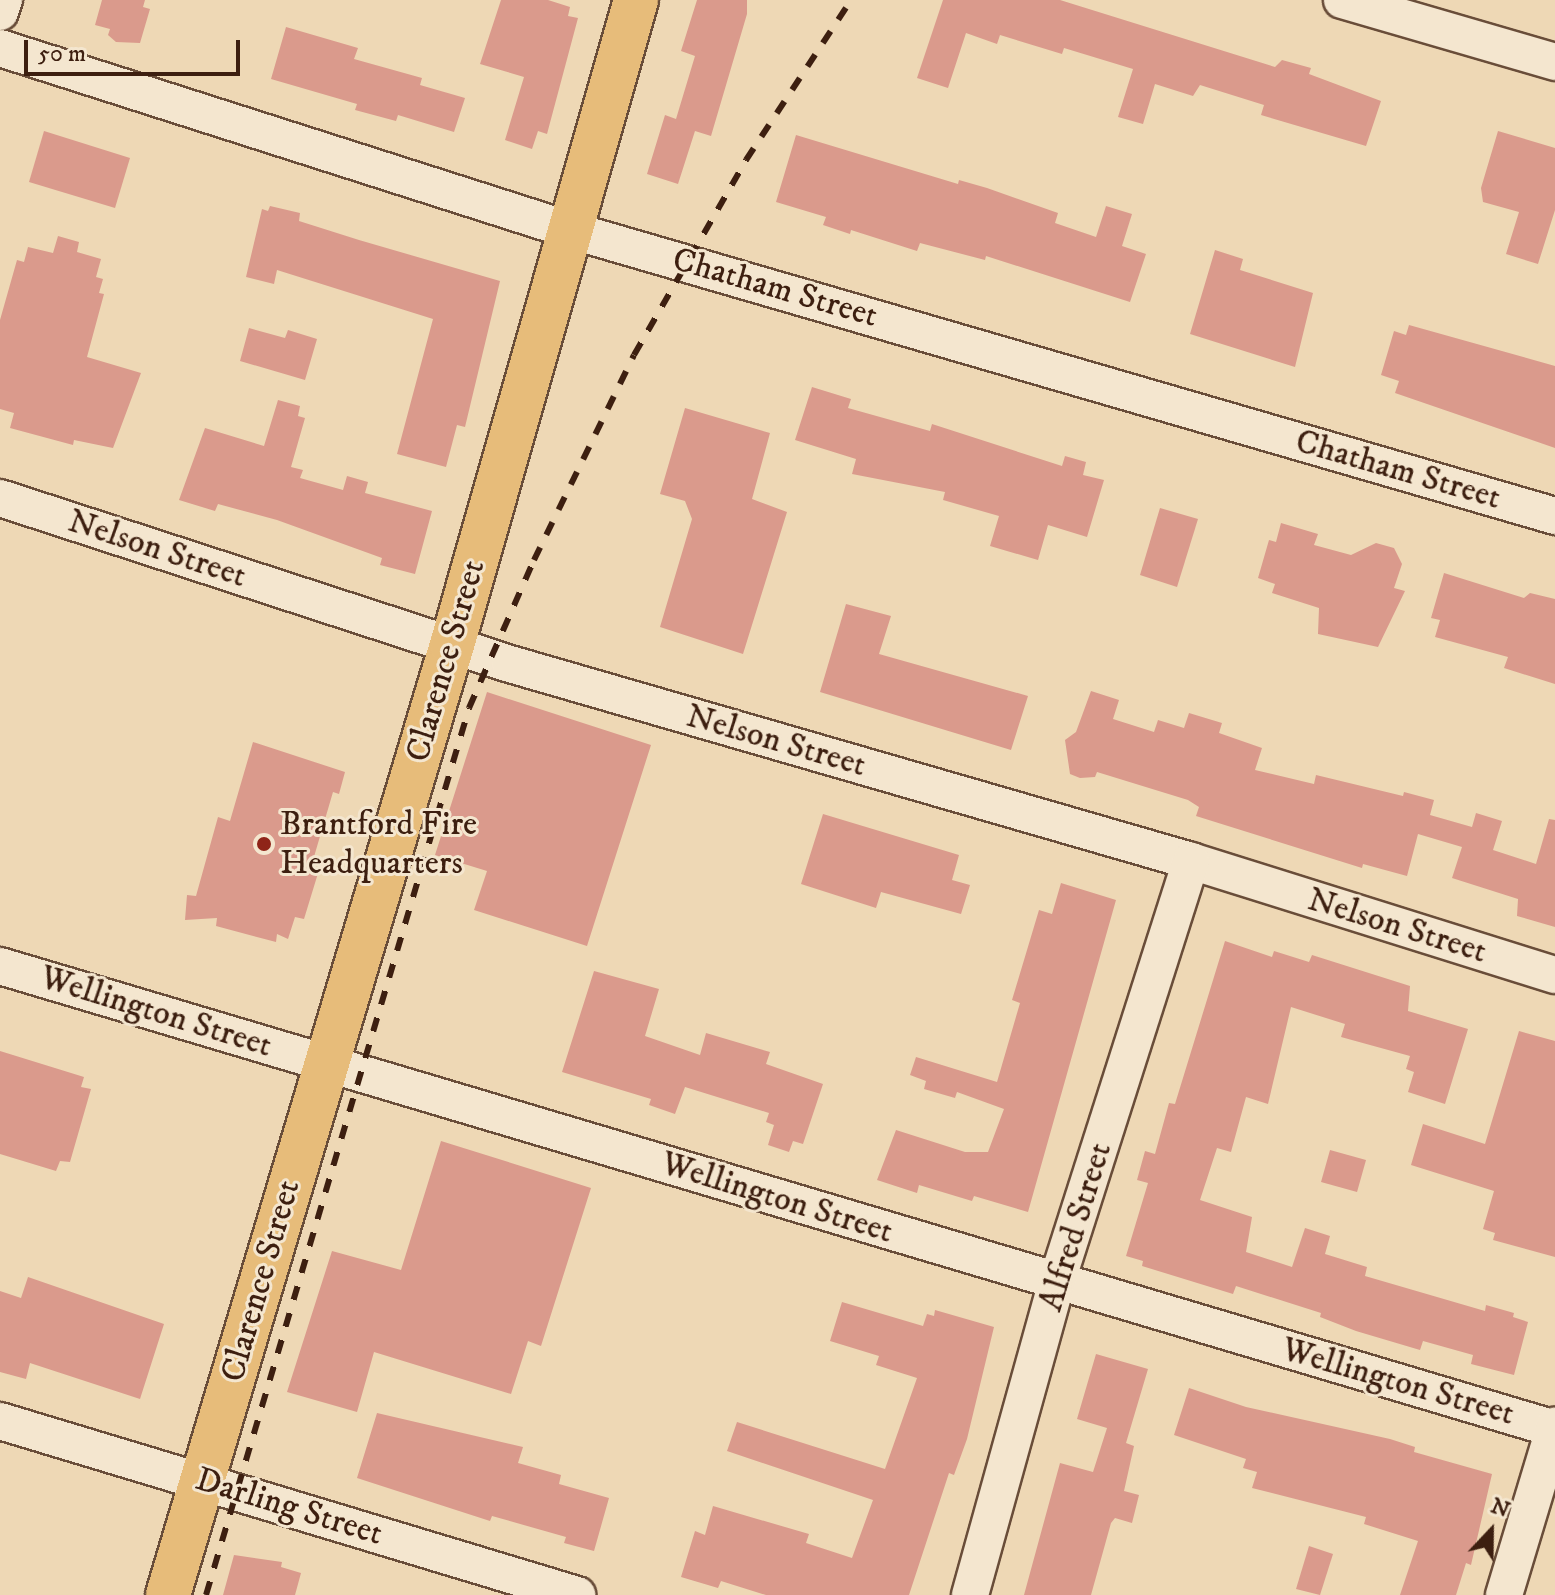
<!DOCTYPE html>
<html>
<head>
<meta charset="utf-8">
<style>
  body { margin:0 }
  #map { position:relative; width:1555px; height:1595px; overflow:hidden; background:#eed8b5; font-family:"IM FELL DW Pica",serif }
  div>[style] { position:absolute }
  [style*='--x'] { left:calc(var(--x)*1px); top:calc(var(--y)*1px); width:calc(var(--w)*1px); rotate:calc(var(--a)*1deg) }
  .building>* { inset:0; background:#da9a8c }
  .roads { filter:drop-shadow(2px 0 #694d39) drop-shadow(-2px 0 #694d39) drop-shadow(0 2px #694d39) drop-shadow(0 -2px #694d39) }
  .minor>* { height:36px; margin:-18px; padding:0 18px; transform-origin:18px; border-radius:18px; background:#f4e6cf }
  .major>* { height:44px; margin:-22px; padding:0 22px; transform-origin:22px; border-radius:22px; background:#e7bc7a }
  .rail>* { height:6px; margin-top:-3px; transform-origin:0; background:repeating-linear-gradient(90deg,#3d1f10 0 14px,transparent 0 28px) }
  .dots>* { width:22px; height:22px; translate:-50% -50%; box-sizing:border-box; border:4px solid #f4e6cf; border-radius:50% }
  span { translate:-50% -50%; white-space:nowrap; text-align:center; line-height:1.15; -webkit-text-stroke:6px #f4e6cf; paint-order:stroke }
  .street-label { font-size:34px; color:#3d1f10 }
  .poi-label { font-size:34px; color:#3d1f10 }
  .left { translate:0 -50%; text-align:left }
  .north { position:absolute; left:1451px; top:1491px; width:80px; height:80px; -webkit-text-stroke:6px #f4e6cf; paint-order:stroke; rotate:22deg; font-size:22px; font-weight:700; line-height:32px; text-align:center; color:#3d1f10 }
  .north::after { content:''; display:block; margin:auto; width:28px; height:36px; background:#3d1f10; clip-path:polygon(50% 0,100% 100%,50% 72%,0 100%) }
  .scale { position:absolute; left:24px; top:40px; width:216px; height:36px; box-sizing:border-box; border:4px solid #3d1f10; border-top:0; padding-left:10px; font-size:24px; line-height:28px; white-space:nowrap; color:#3d1f10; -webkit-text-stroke:6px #f4e6cf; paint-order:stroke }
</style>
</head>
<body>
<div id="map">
  <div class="building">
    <div style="clip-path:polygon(102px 0,145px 0,143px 7px,150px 9px,140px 43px,116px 42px,108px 35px,110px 29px,95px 25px)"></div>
    <div style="clip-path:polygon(501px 0,548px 0,570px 7px,568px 16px,578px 18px,547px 134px,538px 131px,532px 149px,505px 140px,524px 77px,480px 64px)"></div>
    <div style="clip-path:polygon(697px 0,747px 0,747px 14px,711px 136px,695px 131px,678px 184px,647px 174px,665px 115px,676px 119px,695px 56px,681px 51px)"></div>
    <div style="clip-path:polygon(943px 0,1060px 0,1275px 67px,1282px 60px,1311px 68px,1309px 74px,1381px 101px,1366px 146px,1261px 115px,1264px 105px,1200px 85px,1193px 96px,1155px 84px,1143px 124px,1118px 117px,1133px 69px,1064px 48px,1062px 54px,1000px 35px,997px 44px,966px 33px,948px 88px,917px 78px)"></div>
    <div style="clip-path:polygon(286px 27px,358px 48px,354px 59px,422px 78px,420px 85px,465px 98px,454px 132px,398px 115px,396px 121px,355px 110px,357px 104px,271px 79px)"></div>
    <div style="clip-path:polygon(44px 131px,130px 158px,115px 208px,29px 182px)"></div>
    <div style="clip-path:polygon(1498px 131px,1555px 148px,1555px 210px,1538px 264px,1506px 254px,1519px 212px,1483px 202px,1481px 188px)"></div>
    <div style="clip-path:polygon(796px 135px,958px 184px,959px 180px,987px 188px,1058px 213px,1055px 223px,1096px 237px,1106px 206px,1132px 214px,1122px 246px,1146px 254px,1130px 302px,986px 256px,985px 260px,920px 243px,917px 251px,851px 230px,850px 234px,823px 225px,826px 217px,776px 202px)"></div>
    <div style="clip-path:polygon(270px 206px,300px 213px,299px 221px,359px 240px,500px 281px,465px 427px,457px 425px,446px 467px,397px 454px,433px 319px,277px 270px,274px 284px,246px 277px,262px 209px,268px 211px)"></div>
    <div style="clip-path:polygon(58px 236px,79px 242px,77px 252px,101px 259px,96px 277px,103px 279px,99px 293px,104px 294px,87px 357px,141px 373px,113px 448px,74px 440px,73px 445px,10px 428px,14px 413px,0 409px,0 320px,17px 260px,24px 262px,28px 247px,53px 253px)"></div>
    <div style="clip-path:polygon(1215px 250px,1243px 259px,1240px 270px,1313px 293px,1295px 367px,1190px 334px)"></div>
    <div style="clip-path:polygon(1409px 325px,1555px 366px,1555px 448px,1395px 393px,1399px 381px,1381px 375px,1394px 331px,1406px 335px)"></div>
    <div style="clip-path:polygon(249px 328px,285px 338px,288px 330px,317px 339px,305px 380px,240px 361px)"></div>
    <div style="clip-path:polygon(812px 387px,851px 399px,848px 408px,930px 431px,932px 424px,1062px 466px,1065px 456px,1086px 462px,1083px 475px,1104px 480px,1087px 537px,1048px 525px,1038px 560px,990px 546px,999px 516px,943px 500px,945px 492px,852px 474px,856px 459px,795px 440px)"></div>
    <div style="clip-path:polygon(278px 400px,300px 406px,298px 416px,305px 418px,291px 467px,303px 470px,300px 478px,343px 490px,347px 476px,368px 482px,365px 493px,432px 511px,415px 574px,380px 565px,382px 558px,277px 520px,218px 504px,215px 511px,179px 500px,205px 428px,264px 446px)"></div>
    <div style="clip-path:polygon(685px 408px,770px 433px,752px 499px,787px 512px,743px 654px,660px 627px,692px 519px,685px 501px,660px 494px)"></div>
    <div style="clip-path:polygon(1160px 508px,1198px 519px,1177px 587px,1140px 575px)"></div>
    <div style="clip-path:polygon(1281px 523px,1318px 534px,1314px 545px,1351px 555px,1376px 543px,1394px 548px,1402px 564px,1394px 588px,1405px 591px,1378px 647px,1318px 634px,1319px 608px,1272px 593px,1275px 584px,1258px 578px,1269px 540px,1276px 542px)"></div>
    <div style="clip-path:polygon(1444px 573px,1524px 598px,1530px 593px,1555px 599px,1555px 684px,1504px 668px,1508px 657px,1435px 637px,1440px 620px,1431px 618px)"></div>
    <div style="clip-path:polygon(846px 604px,891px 616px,879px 654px,1028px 696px,1011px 750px,820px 692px)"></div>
    <div style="clip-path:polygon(1091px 691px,1119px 700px,1113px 719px,1154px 732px,1158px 720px,1184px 728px,1189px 713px,1222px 723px,1219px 733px,1262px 748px,1255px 770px,1314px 784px,1316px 775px,1403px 796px,1404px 792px,1434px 800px,1430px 815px,1472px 827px,1476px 813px,1502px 821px,1493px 850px,1536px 864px,1549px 819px,1555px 820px,1555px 927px,1517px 916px,1518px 899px,1452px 878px,1462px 847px,1418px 834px,1407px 876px,1363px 864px,1362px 868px,1196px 816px,1199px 807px,1188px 800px,1097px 772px,1095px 777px,1080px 778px,1070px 774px,1065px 740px,1076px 732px)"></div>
    <div style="clip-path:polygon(487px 692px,651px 745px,587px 946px,474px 910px,487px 871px,435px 855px)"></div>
    <div style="clip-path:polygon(253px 742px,345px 772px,339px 794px,333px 792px,311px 867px,319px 870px,304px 919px,295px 917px,288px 939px,277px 934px,276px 942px,216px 926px,217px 918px,185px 920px,187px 895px,196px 896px,218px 817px,230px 821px)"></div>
    <div style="clip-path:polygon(823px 814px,959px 855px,952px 880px,970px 885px,961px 914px,881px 892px,876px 908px,801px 884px)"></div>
    <div style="clip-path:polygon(1061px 883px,1116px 900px,1028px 1212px,974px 1196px,972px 1201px,919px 1185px,917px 1193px,877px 1180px,896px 1130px,965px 1152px,988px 1152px,1004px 1109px,957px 1092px,955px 1098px,924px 1089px,926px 1081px,910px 1075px,916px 1057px,997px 1082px,1020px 1003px,1012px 1000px,1039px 910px,1052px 914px)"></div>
    <div style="clip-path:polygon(1225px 941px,1272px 957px,1274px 951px,1309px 962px,1312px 955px,1410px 986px,1408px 1011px,1468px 1029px,1445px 1104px,1408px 1092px,1414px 1072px,1406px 1069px,1410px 1056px,1341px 1037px,1345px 1024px,1291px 1007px,1268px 1104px,1246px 1097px,1231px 1152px,1217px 1148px,1200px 1200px,1252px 1217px,1246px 1252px,1292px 1267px,1305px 1228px,1330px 1236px,1325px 1254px,1367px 1267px,1365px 1276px,1485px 1311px,1486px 1305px,1514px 1313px,1513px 1317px,1528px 1322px,1514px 1375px,1471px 1364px,1473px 1355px,1423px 1341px,1420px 1350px,1356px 1331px,1320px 1317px,1321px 1313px,1236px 1286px,1233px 1294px,1142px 1266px,1143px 1261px,1126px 1256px,1148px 1183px,1137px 1180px,1145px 1151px,1155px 1154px,1169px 1103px,1175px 1104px)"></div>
    <div style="clip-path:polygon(594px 971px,659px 989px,645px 1036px,700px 1055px,706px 1033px,770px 1052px,766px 1064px,823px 1084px,803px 1144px,793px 1141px,789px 1152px,768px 1145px,774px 1125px,766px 1122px,769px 1113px,685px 1087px,675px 1114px,649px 1105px,651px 1099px,562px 1072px)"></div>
    <div style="clip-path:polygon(1519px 1031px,1555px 1041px,1555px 1257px,1493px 1240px,1495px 1233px,1483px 1229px,1494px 1191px,1411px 1165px,1423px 1124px,1485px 1144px)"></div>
    <div style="clip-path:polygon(0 1051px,84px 1077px,81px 1087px,91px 1089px,70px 1162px,60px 1161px,56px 1171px,0 1154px)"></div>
    <div style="clip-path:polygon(441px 1141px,591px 1188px,541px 1346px,528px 1341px,511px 1394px,374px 1352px,357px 1412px,287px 1392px,332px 1251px,401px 1270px)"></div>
    <div style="clip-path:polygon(1330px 1150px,1366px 1160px,1357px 1192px,1321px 1182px)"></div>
    <div style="clip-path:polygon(28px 1277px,164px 1324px,140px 1399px,30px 1363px,26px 1379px,0 1372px,0 1291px,21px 1298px)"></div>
    <div style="clip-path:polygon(842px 1302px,923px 1326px,927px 1314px,934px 1316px,935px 1310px,994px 1327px,967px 1439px,954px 1475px,949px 1473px,909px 1595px,766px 1595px,721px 1581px,718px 1588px,681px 1577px,695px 1531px,705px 1535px,713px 1506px,809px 1534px,806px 1543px,852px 1558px,873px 1500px,727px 1451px,737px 1422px,885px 1469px,917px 1378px,876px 1365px,879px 1356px,830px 1341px)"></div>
    <div style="clip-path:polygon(1096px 1354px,1148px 1369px,1126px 1443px,1134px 1446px,1124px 1491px,1139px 1495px,1132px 1523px,1115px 1518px,1111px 1523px,1091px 1595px,1024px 1595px,1060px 1463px,1093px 1472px,1107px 1428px,1077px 1419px)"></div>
    <div style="clip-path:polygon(1189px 1388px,1246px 1407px,1390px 1439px,1415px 1447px,1414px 1452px,1492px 1474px,1471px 1565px,1466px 1563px,1456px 1595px,1400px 1595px,1418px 1541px,1364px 1524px,1366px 1517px,1252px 1488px,1257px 1472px,1243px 1468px,1246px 1459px,1174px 1435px)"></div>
    <div style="clip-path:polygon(377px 1413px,523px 1447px,518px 1463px,561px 1475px,559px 1484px,609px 1498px,594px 1551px,564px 1543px,566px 1537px,492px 1516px,490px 1521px,357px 1478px)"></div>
    <div style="clip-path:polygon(1309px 1546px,1333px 1554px,1320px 1595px,1296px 1589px)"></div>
    <div style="clip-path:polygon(234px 1555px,282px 1562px,281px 1567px,301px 1573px,295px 1595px,223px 1595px)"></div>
  </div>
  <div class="roads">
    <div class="minor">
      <div style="--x:1342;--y:0;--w:222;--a:16.2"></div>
      <div style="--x:0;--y:12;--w:13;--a:-72"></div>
      <div style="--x:0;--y:48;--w:598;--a:17.71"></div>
      <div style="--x:570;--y:230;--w:1026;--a:16.19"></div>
      <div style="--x:0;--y:498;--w:536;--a:18.03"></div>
      <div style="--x:510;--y:664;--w:709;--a:16.13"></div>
      <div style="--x:1191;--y:861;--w:381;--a:17.4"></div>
      <div style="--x:0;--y:966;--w:1622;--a:16.58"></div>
      <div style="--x:0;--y:1421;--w:603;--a:16.78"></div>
      <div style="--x:970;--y:1595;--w:326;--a:-74.5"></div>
      <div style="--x:1057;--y:1281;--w:441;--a:-72.3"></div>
      <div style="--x:1504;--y:1595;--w:177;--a:-73.2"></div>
    </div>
    <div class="major">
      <div style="--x:168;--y:1595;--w:992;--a:-73.36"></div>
      <div style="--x:452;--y:645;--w:671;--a:-74.08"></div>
    </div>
  </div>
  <div class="rail">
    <div style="--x:206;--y:1595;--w:925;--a:-73.48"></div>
    <div style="--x:469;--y:708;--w:162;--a:-66.3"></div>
    <div style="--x:534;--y:560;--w:228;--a:-64"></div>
    <div style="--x:634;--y:355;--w:225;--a:-60.1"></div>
    <div style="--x:746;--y:160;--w:191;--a:-56.7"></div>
  </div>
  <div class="dots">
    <div style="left:264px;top:844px;background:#8f2418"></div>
  </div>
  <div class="street-label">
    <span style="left:775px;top:288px;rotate:16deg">Chatham Street</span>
    <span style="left:1398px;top:470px;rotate:16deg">Chatham Street</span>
    <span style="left:157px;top:549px;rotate:18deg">Nelson Street</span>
    <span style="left:446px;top:661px;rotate:-74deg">Clarence Street</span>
    <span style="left:776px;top:741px;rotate:16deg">Nelson Street</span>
    <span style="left:1397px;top:926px;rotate:17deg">Nelson Street</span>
    <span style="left:156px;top:1012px;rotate:17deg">Wellington Street</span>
    <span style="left:777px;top:1198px;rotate:17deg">Wellington Street</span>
    <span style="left:1076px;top:1227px;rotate:-73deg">Alfred Street</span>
    <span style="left:261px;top:1281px;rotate:-74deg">Clarence Street</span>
    <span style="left:1398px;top:1382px;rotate:16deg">Wellington Street</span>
    <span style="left:289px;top:1507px;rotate:17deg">Darling Street</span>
  </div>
  <div class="poi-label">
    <span class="left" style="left:280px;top:844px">Brantford Fire<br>Headquarters</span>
  </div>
  <div class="north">N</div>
  <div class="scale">50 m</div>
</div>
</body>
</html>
